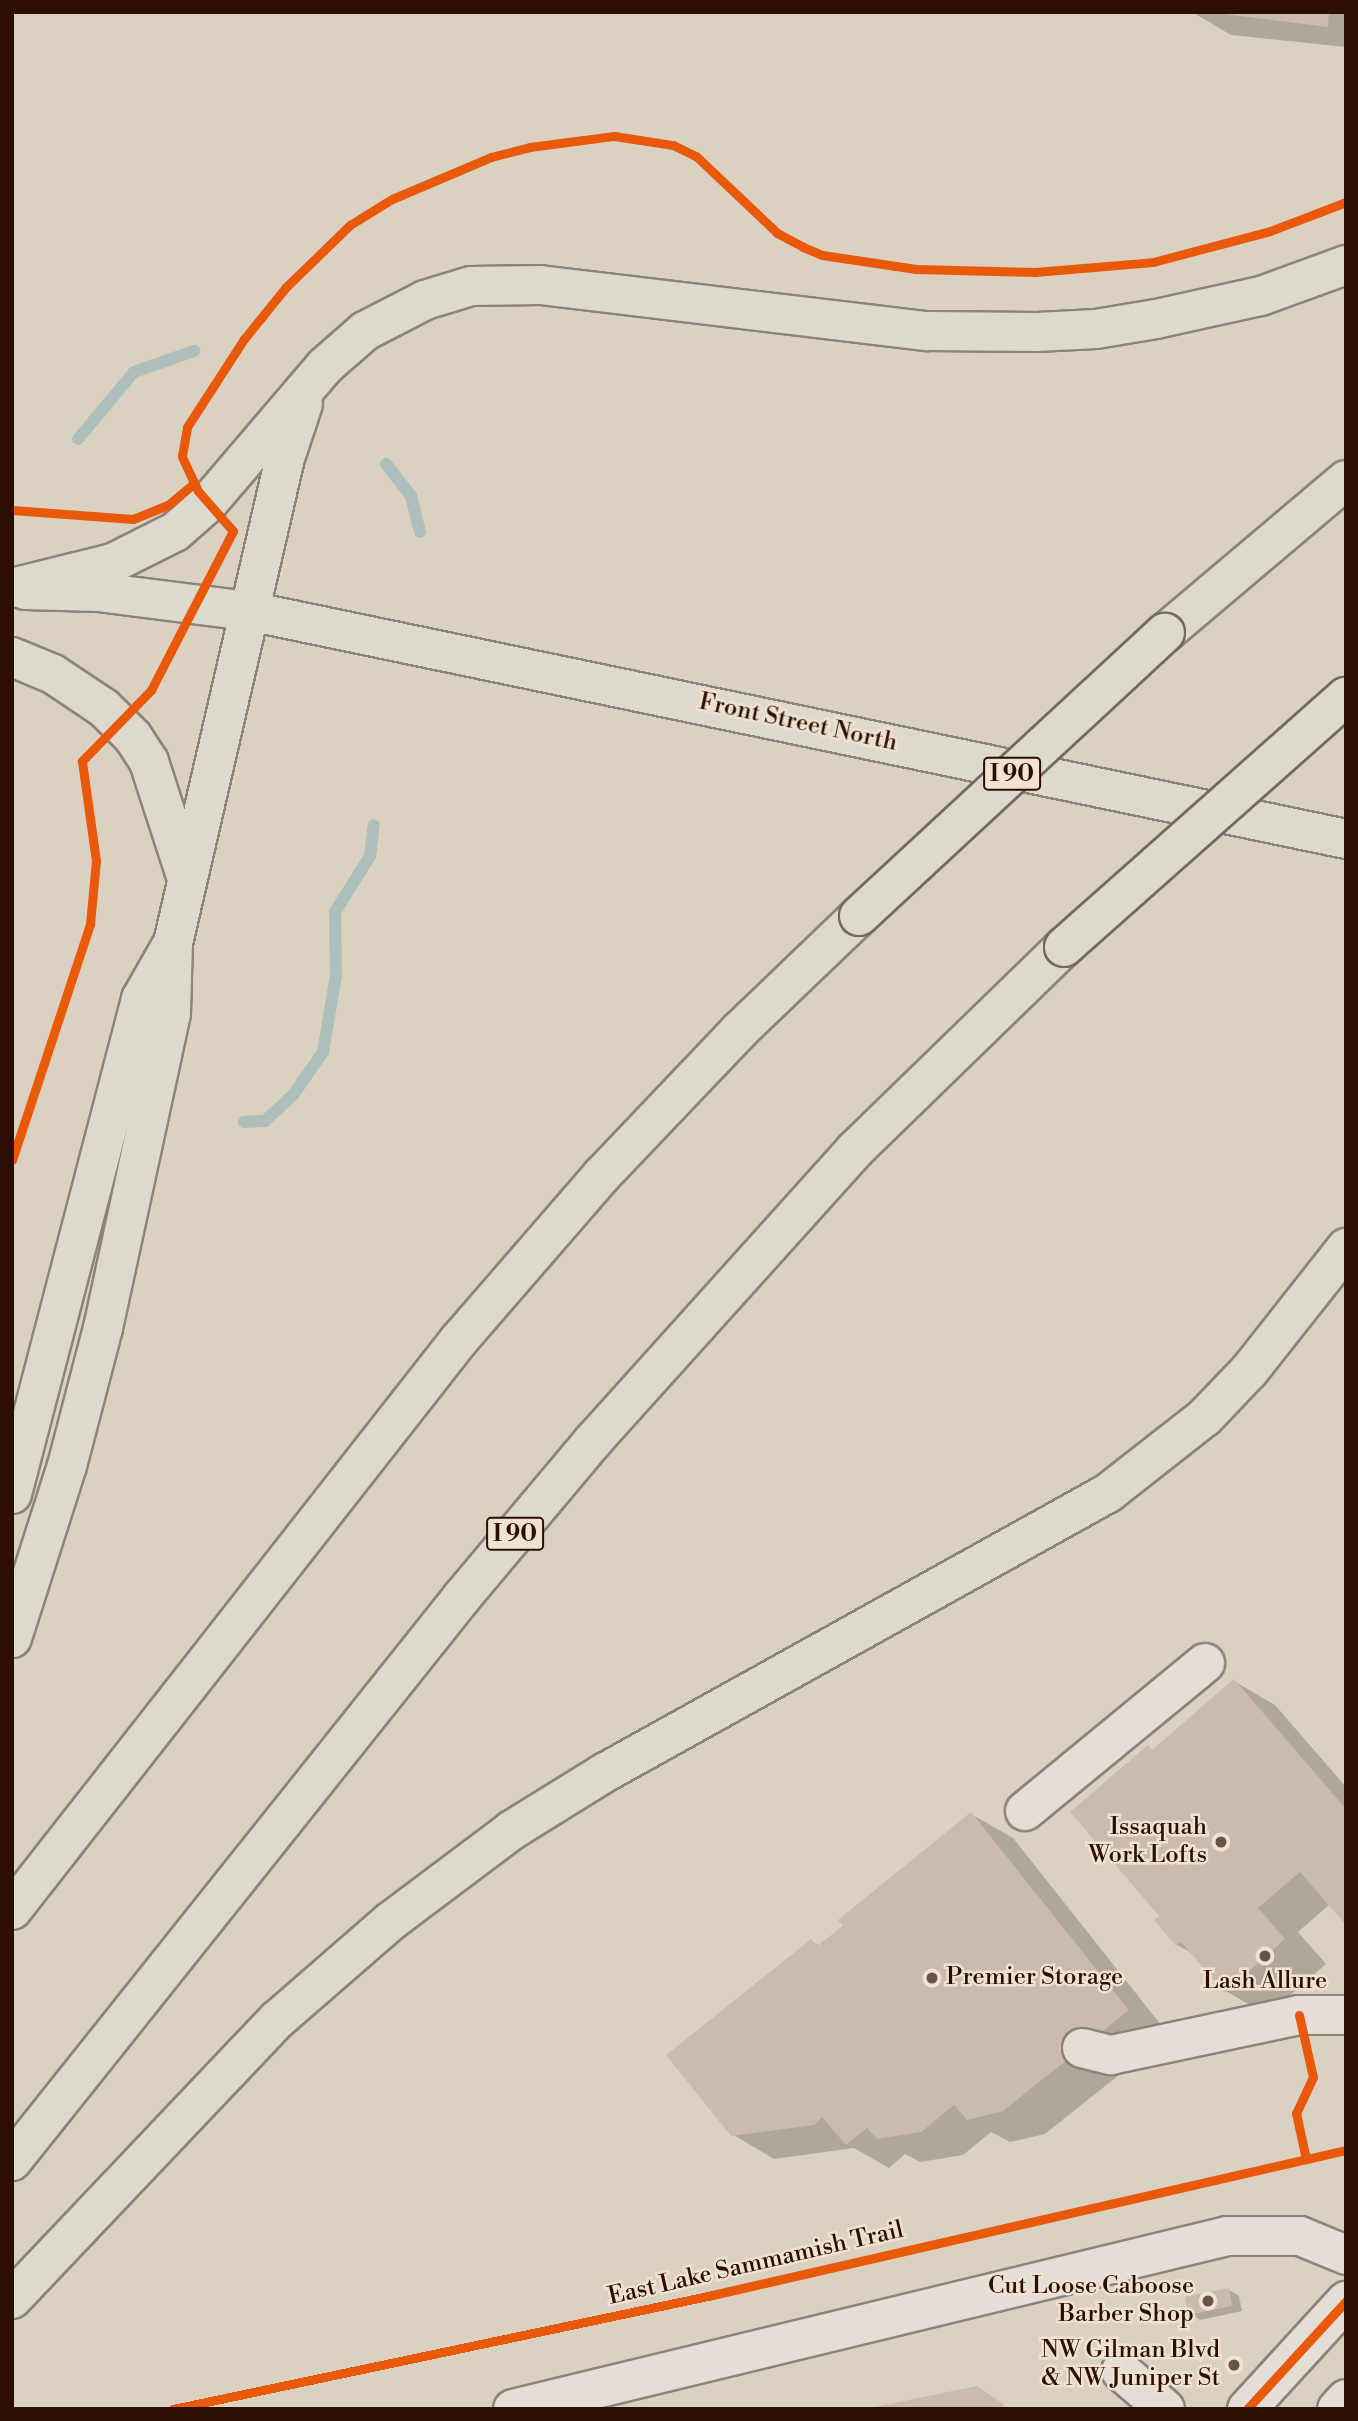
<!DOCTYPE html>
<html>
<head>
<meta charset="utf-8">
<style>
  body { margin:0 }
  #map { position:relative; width:1358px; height:2421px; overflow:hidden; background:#dbd1c1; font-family:"Libre Bodoni",serif }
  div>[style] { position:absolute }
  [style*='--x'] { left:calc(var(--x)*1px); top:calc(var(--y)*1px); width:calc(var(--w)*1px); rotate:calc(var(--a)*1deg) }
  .shadow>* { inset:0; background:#0003 }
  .stream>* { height:12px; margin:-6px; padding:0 6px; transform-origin:6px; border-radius:6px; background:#aebebb }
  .building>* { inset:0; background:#cbbab0 }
  .roads { filter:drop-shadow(2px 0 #8c8379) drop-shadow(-2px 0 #8c8379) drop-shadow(0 2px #8c8379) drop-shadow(0 -2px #8c8379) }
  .minor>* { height:38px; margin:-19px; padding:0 19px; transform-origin:19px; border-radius:19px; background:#e4ded6 }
  .major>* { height:38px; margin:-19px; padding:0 19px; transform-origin:19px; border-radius:19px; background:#ded9cf }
  .highway>* { height:38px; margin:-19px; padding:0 19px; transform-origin:19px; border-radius:19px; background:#ded9cf }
  .bridges { filter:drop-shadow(2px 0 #746960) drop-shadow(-2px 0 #746960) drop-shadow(0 2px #746960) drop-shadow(0 -2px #746960) }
  .highway-bridge>* { height:38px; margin:-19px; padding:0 19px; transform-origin:19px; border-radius:19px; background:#ded9cf }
  .cycleway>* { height:9px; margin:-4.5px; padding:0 4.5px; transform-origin:4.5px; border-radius:4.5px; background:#e8590c }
  .dots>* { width:19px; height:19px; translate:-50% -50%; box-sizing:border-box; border:4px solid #efe2d0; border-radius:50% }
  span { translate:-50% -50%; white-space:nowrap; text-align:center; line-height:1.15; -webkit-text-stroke:5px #efe2d0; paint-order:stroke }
  .shield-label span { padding:2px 5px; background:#efe2d0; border:2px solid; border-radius:5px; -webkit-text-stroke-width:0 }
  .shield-label { font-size:23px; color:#2c0e03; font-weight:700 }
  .street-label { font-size:24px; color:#2c0e03 }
  .poi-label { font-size:24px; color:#2c0e03 }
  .right { translate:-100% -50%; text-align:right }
  .left { translate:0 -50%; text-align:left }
  .frame { position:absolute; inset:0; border:14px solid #2c0e03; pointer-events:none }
</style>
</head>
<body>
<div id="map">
  <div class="shadow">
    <div style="clip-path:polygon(1192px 12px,1346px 12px,1346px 47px,1231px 35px)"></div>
    <div style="clip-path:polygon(1234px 1681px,1275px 1705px,1346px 1787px,1346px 1922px,1330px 1904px,1298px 1932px,1326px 1964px,1267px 2015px,1226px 1991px,1194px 1954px,1177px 1945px,1162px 1916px,1148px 1747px,1154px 1751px)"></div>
    <div style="clip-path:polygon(971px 1814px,1013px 1838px,1169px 2035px,1045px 2134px,1010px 2142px,991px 2132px,963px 2155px,920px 2162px,905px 2154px,889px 2168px,854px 2148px,774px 2159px,732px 2134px,811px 1941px,820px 1946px)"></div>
    <div style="clip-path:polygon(1229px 2290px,1239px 2296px,1242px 2311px,1200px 2320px,1189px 2313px)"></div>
  </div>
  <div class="stream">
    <div style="--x:78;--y:439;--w:87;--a:-50.1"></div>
    <div style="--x:134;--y:372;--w:64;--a:-19.3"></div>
    <div style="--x:386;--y:464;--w:41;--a:52"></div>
    <div style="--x:411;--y:496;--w:37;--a:76"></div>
    <div style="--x:244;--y:1122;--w:21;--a:-3"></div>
    <div style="--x:265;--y:1121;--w:38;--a:-43"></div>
    <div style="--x:293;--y:1095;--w:52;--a:-55.1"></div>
    <div style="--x:323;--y:1052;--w:78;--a:-80.4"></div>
    <div style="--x:336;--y:975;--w:63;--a:-90.9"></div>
    <div style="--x:335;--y:912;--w:66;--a:-58"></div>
    <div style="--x:370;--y:856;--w:31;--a:-83"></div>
  </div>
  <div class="building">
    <div style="clip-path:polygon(1208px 12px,1329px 12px,1328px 27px)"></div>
    <div style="clip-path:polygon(1234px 1679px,1346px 1809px,1346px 1925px,1300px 1872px,1258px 1908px,1285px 1939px,1225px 1993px,1181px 1942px,1176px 1946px,1154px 1920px,1159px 1916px,1070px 1812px,1148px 1745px,1152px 1750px)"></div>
    <div style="clip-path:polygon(971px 1812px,1129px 2010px,1003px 2111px,967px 2120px,954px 2105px,921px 2132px,877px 2139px,867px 2128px,846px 2145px,822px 2117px,814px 2125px,731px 2136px,666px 2055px,811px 1939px,817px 1946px,843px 1926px,838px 1920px)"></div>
    <div style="clip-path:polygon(1229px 2288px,1232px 2306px,1188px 2315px,1185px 2297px)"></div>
    <div style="clip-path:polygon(977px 2386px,1005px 2405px,1001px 2409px,865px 2409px)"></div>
  </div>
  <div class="roads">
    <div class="minor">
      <div style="--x:1025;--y:1811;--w:233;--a:-39.4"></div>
      <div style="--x:1082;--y:2048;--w:30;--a:14"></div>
      <div style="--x:1111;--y:2055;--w:192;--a:-12"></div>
      <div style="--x:1299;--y:2015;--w:47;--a:0"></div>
      <div style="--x:1121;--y:2371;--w:58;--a:40.8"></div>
      <div style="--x:513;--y:2409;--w:735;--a:-13.62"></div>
      <div style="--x:1227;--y:2236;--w:73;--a:0"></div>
      <div style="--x:1300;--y:2236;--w:50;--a:22.4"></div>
      <div style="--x:1247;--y:2409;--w:147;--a:-47.5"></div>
      <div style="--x:1337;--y:2409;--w:13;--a:-48"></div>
    </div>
    <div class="major">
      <div style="--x:25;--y:590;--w:73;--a:1.6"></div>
      <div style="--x:98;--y:592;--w:152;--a:7.2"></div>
      <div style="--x:249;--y:611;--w:1120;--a:11.74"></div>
    </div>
    <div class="highway">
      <div style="--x:12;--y:588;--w:104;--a:-13.9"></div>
      <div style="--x:113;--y:563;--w:69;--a:-26.6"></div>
      <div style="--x:175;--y:532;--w:44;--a:-41.3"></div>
      <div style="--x:208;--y:503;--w:180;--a:-49.5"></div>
      <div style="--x:325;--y:366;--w:53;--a:-41.2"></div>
      <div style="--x:365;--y:331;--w:68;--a:-27.3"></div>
      <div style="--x:425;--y:300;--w:48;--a:-16.9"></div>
      <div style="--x:471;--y:286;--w:69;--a:-0.8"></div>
      <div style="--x:540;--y:285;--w:391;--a:6.8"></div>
      <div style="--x:928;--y:331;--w:109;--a:0.5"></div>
      <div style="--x:1037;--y:332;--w:59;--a:-2.9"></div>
      <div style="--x:1096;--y:329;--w:61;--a:-9.5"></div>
      <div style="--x:1156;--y:319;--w:107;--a:-12.4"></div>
      <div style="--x:1261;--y:296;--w:90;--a:-20"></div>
      <div style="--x:1165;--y:633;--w:237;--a:-40.2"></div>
      <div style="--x:12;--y:657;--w:44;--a:22.5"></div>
      <div style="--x:53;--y:674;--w:61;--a:33.7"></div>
      <div style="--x:104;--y:708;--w:41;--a:45"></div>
      <div style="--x:133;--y:737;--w:30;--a:57"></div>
      <div style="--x:149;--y:762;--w:123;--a:72"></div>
      <div style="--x:12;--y:1494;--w:512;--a:-75.39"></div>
      <div style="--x:141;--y:999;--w:59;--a:-60.4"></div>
      <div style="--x:12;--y:1638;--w:181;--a:-72.3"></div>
      <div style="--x:67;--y:1466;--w:143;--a:-75.4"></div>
      <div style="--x:103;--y:1328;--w:322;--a:-77.8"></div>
      <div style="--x:171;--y:1013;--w:70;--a:-88.4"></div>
      <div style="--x:173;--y:943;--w:495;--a:-77"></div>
      <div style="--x:284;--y:461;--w:60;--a:-71.6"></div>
      <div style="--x:12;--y:1910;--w:724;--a:-51.9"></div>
      <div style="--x:459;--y:1340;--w:218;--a:-49.1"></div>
      <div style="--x:602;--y:1175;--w:199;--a:-46.4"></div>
      <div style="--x:739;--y:1031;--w:166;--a:-43.8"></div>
      <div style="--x:12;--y:2161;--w:722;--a:-51.41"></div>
      <div style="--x:462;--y:1597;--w:204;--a:-50"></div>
      <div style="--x:593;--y:1441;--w:392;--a:-48"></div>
      <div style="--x:855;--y:1150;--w:291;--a:-44.2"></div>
      <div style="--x:12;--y:2299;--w:385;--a:-46.5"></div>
      <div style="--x:277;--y:2020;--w:151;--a:-41"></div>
      <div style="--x:391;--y:1921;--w:151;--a:-36.9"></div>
      <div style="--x:512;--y:1830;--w:108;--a:-31.8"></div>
      <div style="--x:604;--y:1773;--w:577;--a:-29.05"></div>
      <div style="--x:1108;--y:1493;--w:123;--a:-38.1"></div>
      <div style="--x:1205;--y:1417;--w:64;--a:-46.3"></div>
      <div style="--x:1249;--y:1371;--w:157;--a:-51.7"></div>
    </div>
  </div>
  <div class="bridges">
    <div class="highway-bridge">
      <div style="--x:859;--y:916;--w:417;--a:-42.8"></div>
      <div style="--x:1064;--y:947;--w:377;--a:-41.6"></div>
    </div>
  </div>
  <div class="cycleway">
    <div style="--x:12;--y:510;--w:121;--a:4.3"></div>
    <div style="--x:133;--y:519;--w:38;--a:-22"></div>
    <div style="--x:168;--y:505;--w:34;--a:-40"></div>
    <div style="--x:12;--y:1160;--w:249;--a:-71.7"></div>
    <div style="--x:90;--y:924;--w:63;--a:-84.6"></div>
    <div style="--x:96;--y:861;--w:101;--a:-98"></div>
    <div style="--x:82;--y:761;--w:99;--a:-45.8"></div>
    <div style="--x:151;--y:690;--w:179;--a:-62.7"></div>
    <div style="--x:233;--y:531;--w:53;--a:-131.2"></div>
    <div style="--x:198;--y:491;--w:38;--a:-115"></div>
    <div style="--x:182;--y:456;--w:29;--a:-80"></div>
    <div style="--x:187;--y:427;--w:105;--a:-57.1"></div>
    <div style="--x:244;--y:339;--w:67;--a:-51.1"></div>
    <div style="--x:286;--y:287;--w:89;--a:-44.1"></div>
    <div style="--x:350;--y:225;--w:49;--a:-31.8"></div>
    <div style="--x:392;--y:199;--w:108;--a:-23"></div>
    <div style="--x:491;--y:157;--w:40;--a:-14.4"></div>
    <div style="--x:530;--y:147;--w:85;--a:-7.5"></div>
    <div style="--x:614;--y:136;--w:60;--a:8.7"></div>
    <div style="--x:673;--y:145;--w:25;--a:26"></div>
    <div style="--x:696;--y:156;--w:112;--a:43.5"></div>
    <div style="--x:777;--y:233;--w:30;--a:28"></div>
    <div style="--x:803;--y:247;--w:21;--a:23"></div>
    <div style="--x:822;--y:255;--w:95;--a:8.5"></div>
    <div style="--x:916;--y:269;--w:119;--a:1.4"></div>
    <div style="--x:1035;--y:272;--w:118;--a:-4.8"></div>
    <div style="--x:1153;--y:262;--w:121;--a:-14.8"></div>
    <div style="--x:1270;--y:231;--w:81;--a:-20.9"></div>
    <div style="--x:1299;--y:2015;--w:64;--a:77.3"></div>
    <div style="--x:1313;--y:2077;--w:40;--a:115"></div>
    <div style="--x:1296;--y:2113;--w:47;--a:77.7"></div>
    <div style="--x:173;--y:2409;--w:547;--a:-11.93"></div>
    <div style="--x:708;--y:2296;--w:654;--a:-12.89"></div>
    <div style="--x:1247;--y:2409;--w:147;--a:-47.5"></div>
  </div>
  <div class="dots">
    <div style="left:1221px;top:1842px;background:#695246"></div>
    <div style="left:1265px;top:1956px;background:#695246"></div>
    <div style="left:932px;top:1978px;background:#695246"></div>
    <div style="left:1208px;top:2301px;background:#695246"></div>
    <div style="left:1234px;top:2365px;background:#695246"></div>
  </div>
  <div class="shield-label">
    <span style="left:1012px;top:774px">I 90</span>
    <span style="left:515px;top:1534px">I 90</span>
  </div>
  <div class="street-label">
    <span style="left:798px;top:723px;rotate:12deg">Front Street North</span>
    <span style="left:756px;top:2264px;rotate:-13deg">East Lake Sammamish Trail</span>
  </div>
  <div class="poi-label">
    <span class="right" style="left:1207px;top:1842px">Issaquah<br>Work Lofts</span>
    <span class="left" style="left:946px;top:1978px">Premier Storage</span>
    <span style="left:1265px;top:1982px">Lash Allure</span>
    <span class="right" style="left:1194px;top:2301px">Cut Loose Caboose<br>Barber Shop</span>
    <span class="right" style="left:1220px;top:2365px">NW Gilman Blvd<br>&amp; NW Juniper St</span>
  </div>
  <div class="frame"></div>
</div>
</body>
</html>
